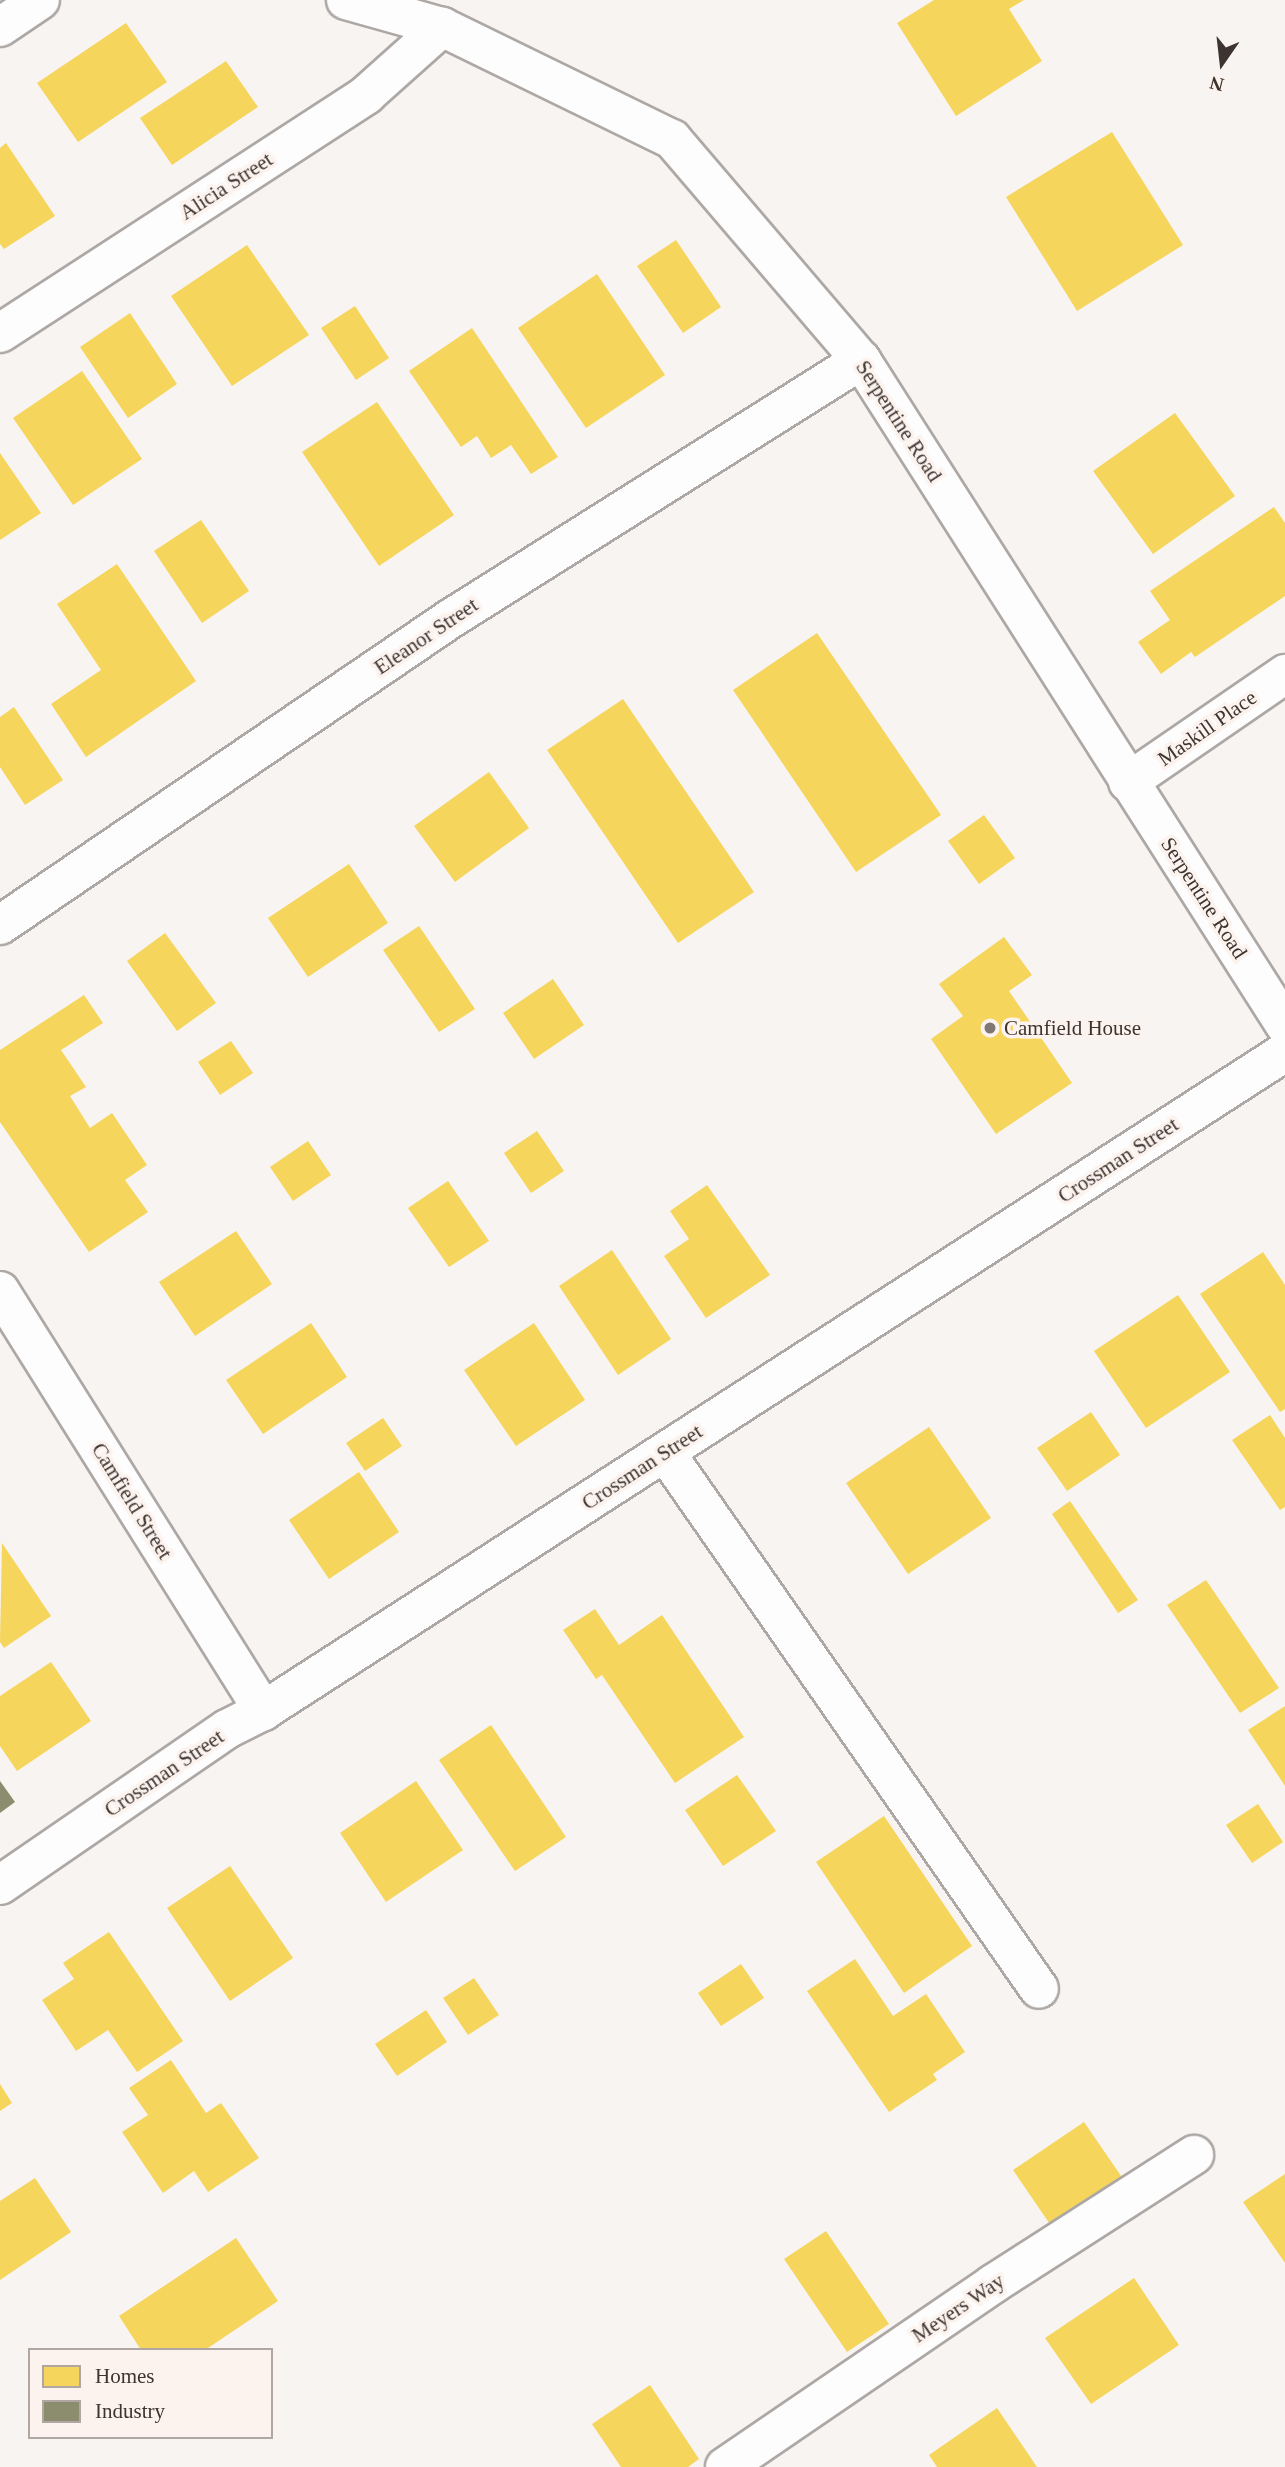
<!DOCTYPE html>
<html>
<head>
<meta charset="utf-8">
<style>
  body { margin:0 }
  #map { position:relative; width:1285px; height:2467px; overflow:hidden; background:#f8f4f2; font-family:Georgia,serif }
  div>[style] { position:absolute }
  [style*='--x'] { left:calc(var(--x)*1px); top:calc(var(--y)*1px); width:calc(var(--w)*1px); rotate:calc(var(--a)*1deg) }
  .homes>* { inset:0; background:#f6d55c }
  .industry>* { inset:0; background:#8c8c6e }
  .roads { filter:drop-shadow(2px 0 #ada8a5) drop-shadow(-2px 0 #ada8a5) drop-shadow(0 2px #ada8a5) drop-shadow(0 -2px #ada8a5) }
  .minor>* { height:38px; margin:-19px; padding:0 19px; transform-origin:19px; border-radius:19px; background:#fefdfd }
  .dots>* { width:19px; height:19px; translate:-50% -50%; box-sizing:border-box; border:4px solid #fcf3ee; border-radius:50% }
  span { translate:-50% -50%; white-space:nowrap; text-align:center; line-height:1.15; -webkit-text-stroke:7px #fcf3ee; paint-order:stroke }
  .street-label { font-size:21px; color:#3d342f }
  .poi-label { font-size:21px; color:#3d342f }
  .left { translate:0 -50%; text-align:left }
  .legend { position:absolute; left:28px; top:2348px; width:245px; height:91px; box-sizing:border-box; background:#fcf3ee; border:2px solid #b0a7a2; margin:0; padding:9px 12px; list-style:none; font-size:21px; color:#3d342f }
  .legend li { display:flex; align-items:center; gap:14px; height:35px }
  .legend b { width:35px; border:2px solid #b0a7a2 }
  .north { position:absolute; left:1187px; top:28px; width:70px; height:70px; -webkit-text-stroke:5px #fcf3ee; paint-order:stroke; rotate:194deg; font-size:19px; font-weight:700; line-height:28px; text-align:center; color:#3d342f }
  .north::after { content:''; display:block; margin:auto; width:24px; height:32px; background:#3d342f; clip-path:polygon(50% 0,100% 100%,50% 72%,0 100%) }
</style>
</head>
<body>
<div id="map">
  <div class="homes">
    <div style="clip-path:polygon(934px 0,1024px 0,1009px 9px,1042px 61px,956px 116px,897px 23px)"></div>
    <div style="clip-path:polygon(126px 23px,167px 82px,78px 142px,37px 83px)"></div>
    <div style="clip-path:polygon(226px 61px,258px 107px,172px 165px,140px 118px)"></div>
    <div style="clip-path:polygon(1112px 132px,1183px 245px,1077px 311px,1006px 197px)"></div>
    <div style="clip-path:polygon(6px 143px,55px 216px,4px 249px,0 244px,0 148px)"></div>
    <div style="clip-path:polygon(676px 240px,721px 307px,683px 333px,637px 266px)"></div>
    <div style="clip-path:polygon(247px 245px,309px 335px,232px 386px,171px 296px)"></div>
    <div style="clip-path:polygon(597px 274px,665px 375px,586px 428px,518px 328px)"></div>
    <div style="clip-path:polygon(355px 306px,389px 358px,356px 380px,321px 328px)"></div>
    <div style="clip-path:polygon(130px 313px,177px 384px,128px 418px,80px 347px)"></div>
    <div style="clip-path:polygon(472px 328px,558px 457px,531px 474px,511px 445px,491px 458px,477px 436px,461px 447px,409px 371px)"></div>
    <div style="clip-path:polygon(82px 371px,142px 459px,73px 505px,13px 418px)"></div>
    <div style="clip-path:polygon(377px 402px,454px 515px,379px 566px,302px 452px)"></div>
    <div style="clip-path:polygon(1175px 413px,1235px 496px,1153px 554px,1093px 471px)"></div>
    <div style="clip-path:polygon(0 453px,41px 513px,0 540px)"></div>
    <div style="clip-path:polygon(1274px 507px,1285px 523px,1285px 596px,1195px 657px,1191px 652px,1161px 674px,1138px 642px,1170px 620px,1150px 591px)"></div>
    <div style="clip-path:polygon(201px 520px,249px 591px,202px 623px,154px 551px)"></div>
    <div style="clip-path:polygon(117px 564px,196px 681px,86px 757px,51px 704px,101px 670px,57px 604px)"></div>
    <div style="clip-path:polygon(817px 633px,941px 815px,856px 872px,733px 690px)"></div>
    <div style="clip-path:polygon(623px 699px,754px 892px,678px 943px,547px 750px)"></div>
    <div style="clip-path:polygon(14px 707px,63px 780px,25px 805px,0 767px,0 717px)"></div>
    <div style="clip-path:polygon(489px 772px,529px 828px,455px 882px,414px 826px)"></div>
    <div style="clip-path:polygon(984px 815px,1015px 858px,979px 884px,948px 841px)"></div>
    <div style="clip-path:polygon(349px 864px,388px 923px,308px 977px,268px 918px)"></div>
    <div style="clip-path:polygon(419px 926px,475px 1009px,439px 1032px,383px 950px)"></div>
    <div style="clip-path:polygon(165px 933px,216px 1003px,177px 1031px,127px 961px)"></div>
    <div style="clip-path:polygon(1004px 937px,1032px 975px,1009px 991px,1072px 1083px,996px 1134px,931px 1039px,963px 1016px,939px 984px)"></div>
    <div style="clip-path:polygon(553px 979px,584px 1025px,534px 1059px,503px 1013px)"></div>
    <div style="clip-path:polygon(84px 995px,103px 1023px,61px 1050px,86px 1087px,70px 1096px,90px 1128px,112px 1113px,147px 1165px,125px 1180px,148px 1212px,89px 1252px,0 1122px,0 1050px)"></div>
    <div style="clip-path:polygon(231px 1041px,253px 1073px,220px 1095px,198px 1062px)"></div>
    <div style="clip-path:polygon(537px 1131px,564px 1171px,531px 1193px,504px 1153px)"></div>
    <div style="clip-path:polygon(308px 1141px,331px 1175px,293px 1201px,270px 1167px)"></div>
    <div style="clip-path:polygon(448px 1181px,489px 1241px,449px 1267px,408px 1208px)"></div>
    <div style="clip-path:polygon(707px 1185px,770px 1275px,706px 1318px,664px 1256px,689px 1239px,670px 1211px)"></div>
    <div style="clip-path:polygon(236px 1231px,272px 1284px,195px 1336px,159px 1282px)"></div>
    <div style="clip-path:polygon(612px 1250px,671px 1339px,618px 1375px,559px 1286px)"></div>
    <div style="clip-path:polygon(1263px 1252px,1285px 1285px,1285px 1409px,1280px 1412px,1200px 1294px)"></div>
    <div style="clip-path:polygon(1178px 1295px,1230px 1372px,1146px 1428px,1094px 1351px)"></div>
    <div style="clip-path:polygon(311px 1323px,347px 1377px,263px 1434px,226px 1380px)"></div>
    <div style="clip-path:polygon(534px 1323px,585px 1400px,516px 1446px,464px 1370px)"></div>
    <div style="clip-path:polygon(1091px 1412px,1120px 1455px,1067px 1491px,1037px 1448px)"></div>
    <div style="clip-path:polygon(1270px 1415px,1285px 1438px,1285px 1507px,1280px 1510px,1232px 1440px)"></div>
    <div style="clip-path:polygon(383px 1418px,402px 1446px,365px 1471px,346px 1443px)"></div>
    <div style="clip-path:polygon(929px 1427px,991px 1518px,908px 1574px,846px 1483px)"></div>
    <div style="clip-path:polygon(359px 1472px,399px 1532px,329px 1579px,289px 1520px)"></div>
    <div style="clip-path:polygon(1070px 1501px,1138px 1600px,1118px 1613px,1052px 1514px)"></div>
    <div style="clip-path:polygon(2px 1543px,51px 1616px,4px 1648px,0 1642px)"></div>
    <div style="clip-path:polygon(1206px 1580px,1279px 1688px,1240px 1713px,1167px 1605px)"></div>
    <div style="clip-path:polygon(595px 1609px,619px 1645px,662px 1615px,744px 1737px,675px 1783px,602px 1675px,596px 1679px,563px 1630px)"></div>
    <div style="clip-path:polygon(51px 1662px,91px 1721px,17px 1771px,0 1746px,0 1696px)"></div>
    <div style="clip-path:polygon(1285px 1706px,1285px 1786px,1248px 1730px)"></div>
    <div style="clip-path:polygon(491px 1725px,566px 1837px,515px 1871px,439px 1760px)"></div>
    <div style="clip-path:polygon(737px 1775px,776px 1831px,723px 1866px,685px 1810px)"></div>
    <div style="clip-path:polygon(416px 1781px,463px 1850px,386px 1902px,340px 1833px)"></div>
    <div style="clip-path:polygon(1258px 1804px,1283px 1842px,1252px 1863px,1226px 1825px)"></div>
    <div style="clip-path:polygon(884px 1816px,972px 1946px,904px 1993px,816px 1862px)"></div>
    <div style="clip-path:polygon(230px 1866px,293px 1958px,230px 2001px,167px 1908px)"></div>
    <div style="clip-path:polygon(109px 1932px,183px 2041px,137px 2072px,108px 2030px,76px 2051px,42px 2000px,74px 1979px,63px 1963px)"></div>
    <div style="clip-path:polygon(855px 1959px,893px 2016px,926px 1994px,965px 2052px,933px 2074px,937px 2080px,889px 2112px,807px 1991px)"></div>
    <div style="clip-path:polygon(741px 1964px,764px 1998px,721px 2026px,698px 1993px)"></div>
    <div style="clip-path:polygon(474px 1978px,499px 2015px,468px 2035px,443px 1998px)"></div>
    <div style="clip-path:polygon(426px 2010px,447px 2042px,397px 2076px,375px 2044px)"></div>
    <div style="clip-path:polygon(171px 2060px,206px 2113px,221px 2103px,259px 2158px,208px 2192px,194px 2171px,163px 2193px,122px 2132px,148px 2115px,129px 2088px)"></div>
    <div style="clip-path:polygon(0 2084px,12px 2103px,0 2111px)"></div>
    <div style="clip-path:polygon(1084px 2122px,1128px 2186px,1056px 2233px,1013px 2170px)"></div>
    <div style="clip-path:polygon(1285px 2174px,1285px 2263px,1243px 2202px)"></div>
    <div style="clip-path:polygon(35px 2178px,71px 2232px,0 2280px,0 2201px)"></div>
    <div style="clip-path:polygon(826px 2231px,889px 2324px,847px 2352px,784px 2259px)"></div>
    <div style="clip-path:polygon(236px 2238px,278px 2301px,205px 2350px,141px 2350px,119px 2316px)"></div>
    <div style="clip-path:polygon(1134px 2278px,1179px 2345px,1091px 2404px,1045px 2338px)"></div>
    <div style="clip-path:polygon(650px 2385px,699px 2459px,688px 2467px,621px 2467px,592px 2424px)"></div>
    <div style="clip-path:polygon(997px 2408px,1037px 2467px,937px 2467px,929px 2455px)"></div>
  </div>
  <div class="industry">
    <div style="clip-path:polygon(0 1781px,15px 1802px,0 1813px)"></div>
  </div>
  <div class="roads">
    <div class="minor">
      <div style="--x:346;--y:0;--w:100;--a:15.7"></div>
      <div style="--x:442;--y:27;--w:256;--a:26"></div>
      <div style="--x:672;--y:139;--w:291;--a:49.5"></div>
      <div style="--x:861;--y:360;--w:789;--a:57.48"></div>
      <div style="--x:0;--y:27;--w:48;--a:-34"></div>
      <div style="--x:0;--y:333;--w:437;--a:-33"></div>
      <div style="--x:366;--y:95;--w:102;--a:-41.8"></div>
      <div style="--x:1128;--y:782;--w:191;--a:-34.5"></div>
      <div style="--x:0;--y:925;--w:544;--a:-34.22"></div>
      <div style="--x:450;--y:619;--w:486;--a:-32.2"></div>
      <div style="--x:0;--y:1291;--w:496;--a:57.9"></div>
      <div style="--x:665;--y:1452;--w:654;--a:55.14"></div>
      <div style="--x:0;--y:1885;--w:275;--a:-34.5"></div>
      <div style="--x:227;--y:1729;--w:40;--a:-26.6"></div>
      <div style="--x:263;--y:1711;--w:1216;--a:-32.81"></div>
      <div style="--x:725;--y:2467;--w:325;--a:-34.3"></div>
      <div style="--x:993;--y:2284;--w:239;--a:-32.7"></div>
    </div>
  </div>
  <div class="dots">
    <div style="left:990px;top:1028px;background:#7e7773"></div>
  </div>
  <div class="street-label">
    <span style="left:226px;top:186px;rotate:-33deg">Alicia Street</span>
    <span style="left:899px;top:421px;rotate:57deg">Serpentine Road</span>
    <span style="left:426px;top:636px;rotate:-34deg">Eleanor Street</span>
    <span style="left:1207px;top:728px;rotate:-35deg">Maskill Place</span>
    <span style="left:1204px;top:898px;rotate:57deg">Serpentine Road</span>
    <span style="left:1118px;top:1160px;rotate:-33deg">Crossman Street</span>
    <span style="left:642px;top:1467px;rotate:-33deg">Crossman Street</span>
    <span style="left:132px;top:1501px;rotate:58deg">Camfield Street</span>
    <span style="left:164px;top:1773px;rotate:-34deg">Crossman Street</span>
    <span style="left:958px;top:2308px;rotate:-34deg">Meyers Way</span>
  </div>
  <div class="poi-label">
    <span class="left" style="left:1004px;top:1028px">Camfield House</span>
  </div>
  <ul class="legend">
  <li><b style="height:19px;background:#f6d55c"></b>Homes</li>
  <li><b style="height:19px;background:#8c8c6e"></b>Industry</li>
  </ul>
  <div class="north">N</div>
</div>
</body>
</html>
